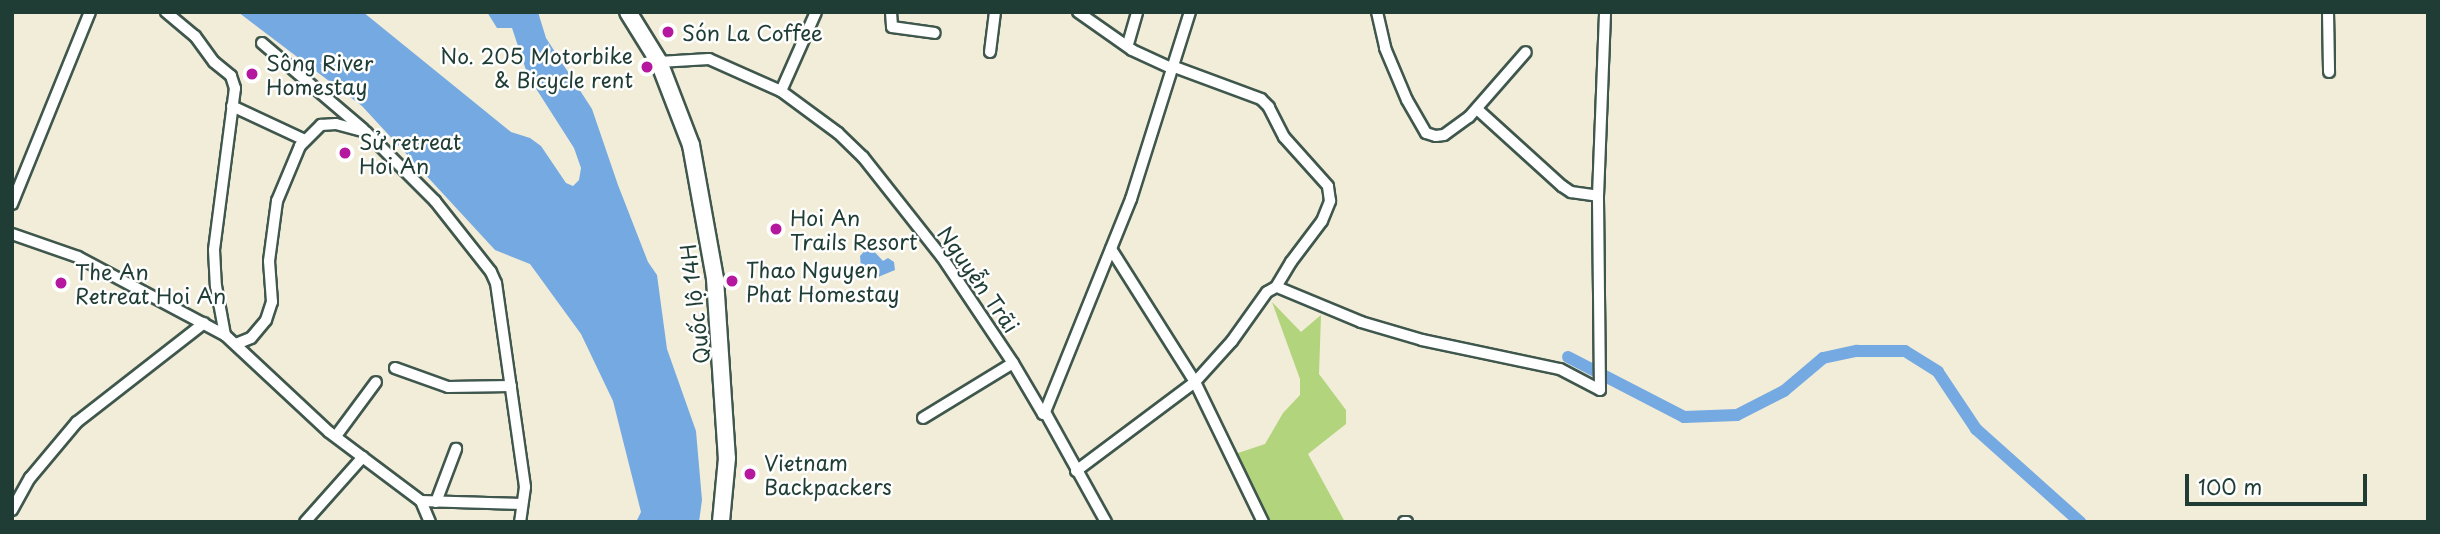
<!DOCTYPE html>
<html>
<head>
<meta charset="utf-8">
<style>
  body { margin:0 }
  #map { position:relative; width:2440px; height:534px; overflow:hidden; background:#f2edd8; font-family:"Playpen Sans",sans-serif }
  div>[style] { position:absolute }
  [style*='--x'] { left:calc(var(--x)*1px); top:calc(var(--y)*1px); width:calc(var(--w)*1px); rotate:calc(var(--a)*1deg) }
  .green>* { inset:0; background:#b1d47c }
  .water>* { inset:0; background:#75a9e2 }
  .canal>* { height:12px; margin:-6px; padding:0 6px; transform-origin:6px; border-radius:6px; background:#75a9e2 }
  .roads { filter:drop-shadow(2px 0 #3f574d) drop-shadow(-2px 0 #3f574d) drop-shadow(0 2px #3f574d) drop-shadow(0 -2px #3f574d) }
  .minor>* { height:10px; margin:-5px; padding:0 5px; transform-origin:5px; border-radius:5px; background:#fff }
  .primary>* { height:16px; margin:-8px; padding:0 8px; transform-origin:8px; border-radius:8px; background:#fff }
  .dots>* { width:19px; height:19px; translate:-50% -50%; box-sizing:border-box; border:4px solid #fff; border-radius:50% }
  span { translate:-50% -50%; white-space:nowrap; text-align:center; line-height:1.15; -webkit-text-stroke:5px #fff; paint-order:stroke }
  .poi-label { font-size:21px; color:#1f3d34 }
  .left { translate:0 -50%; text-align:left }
  .right { translate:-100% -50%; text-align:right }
  .street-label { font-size:21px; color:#1f3d34 }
  .frame { position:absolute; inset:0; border:14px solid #1f3d34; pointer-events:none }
  .scale { position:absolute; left:2185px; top:474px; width:182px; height:32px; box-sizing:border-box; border:4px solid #1f3d34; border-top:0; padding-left:9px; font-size:21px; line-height:24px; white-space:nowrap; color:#1f3d34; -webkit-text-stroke:5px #fff; paint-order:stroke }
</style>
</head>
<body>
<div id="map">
  <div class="green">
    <div style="clip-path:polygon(1272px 302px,1301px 332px,1321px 315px,1319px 374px,1346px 410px,1346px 424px,1308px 454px,1345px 522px,1261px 522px,1229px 456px,1265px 444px,1283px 413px,1300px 395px,1300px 379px)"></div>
  </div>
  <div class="water">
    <div style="clip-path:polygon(238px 12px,363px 12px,511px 132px,530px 138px,541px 146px,566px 183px,573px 186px,579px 180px,581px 168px,574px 148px,528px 76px,512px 28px,497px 28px,487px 12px,538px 12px,546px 38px,592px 109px,618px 185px,648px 262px,657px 275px,667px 349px,696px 431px,702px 500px,699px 522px,636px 522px,641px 512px,613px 401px,581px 334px,530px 264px,495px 250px,362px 106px)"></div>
    <div style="clip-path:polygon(869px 246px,883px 261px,888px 258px,894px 262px,895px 270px,878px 277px,861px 267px,860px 256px)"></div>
  </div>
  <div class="canal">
    <div style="--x:1568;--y:357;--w:131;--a:27.3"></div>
    <div style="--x:1684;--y:417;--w:53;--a:-2.2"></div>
    <div style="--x:1737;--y:415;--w:53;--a:-27.1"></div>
    <div style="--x:1784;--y:391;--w:51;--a:-40.2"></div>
    <div style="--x:1823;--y:358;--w:35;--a:-12"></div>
    <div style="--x:1857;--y:351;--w:48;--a:0"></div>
    <div style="--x:1905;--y:351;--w:39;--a:32"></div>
    <div style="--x:1938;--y:372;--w:69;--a:56.3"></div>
    <div style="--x:1976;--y:429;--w:140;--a:41.8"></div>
  </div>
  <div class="roads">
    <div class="minor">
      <div style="--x:166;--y:12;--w:38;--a:40"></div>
      <div style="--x:195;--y:36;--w:32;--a:54"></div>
      <div style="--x:214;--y:62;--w:22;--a:39"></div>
      <div style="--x:231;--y:76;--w:13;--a:72"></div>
      <div style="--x:235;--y:88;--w:163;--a:97.4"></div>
      <div style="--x:214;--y:250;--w:36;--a:87"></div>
      <div style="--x:216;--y:286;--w:50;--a:79.6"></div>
      <div style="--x:891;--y:12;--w:15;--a:86"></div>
      <div style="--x:892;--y:27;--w:43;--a:7.9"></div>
      <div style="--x:1078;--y:12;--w:66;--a:35.1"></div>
      <div style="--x:1132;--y:50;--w:43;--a:24.8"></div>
      <div style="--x:1377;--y:12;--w:37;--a:77"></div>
      <div style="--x:1385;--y:48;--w:56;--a:67.1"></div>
      <div style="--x:1407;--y:100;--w:38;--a:60"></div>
      <div style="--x:1426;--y:133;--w:10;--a:17"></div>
      <div style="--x:1436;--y:136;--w:8;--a:-7"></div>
      <div style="--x:1444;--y:135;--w:31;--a:-36"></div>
      <div style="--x:1469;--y:117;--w:86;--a:-48.8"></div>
      <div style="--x:2328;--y:12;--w:60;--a:89"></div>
      <div style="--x:262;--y:43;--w:133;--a:40.4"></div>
      <div style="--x:1128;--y:44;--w:33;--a:-74"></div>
      <div style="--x:990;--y:52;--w:40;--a:-82.9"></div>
      <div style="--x:659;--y:62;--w:50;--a:-3.4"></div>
      <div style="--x:709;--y:59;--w:79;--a:24"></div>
      <div style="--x:781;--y:91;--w:71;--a:36.4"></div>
      <div style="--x:838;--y:133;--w:35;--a:44"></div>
      <div style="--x:863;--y:157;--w:127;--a:51.7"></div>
      <div style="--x:942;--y:257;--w:128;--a:56.2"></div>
      <div style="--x:1013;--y:363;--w:59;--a:59.5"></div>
      <div style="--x:1043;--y:414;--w:3;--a:-45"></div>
      <div style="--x:1045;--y:412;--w:126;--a:61"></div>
      <div style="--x:781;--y:91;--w:86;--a:-66.1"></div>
      <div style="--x:232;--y:106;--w:81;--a:25"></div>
      <div style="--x:1477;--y:109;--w:115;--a:42.2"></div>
      <div style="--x:1562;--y:186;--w:11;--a:34"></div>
      <div style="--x:1571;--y:192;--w:27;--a:8"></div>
      <div style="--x:12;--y:204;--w:207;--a:-67.9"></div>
      <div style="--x:12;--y:234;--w:70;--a:19.2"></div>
      <div style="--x:78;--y:257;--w:166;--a:28"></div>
      <div style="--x:225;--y:335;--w:142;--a:43"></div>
      <div style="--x:329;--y:432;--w:115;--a:36.9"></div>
      <div style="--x:421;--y:501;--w:23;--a:67"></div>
      <div style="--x:1111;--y:249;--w:157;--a:57.7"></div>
      <div style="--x:1195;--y:382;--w:156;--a:64.1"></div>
      <div style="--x:1277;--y:287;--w:91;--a:22.6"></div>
      <div style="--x:1361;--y:322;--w:64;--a:16.4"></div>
      <div style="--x:1422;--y:340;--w:141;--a:11.9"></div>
      <div style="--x:1560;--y:369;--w:45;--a:27.7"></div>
      <div style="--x:1600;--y:390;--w:194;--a:-90.6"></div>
      <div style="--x:1598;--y:196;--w:184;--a:-87.8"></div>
      <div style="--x:236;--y:344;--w:16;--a:-22"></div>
      <div style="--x:251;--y:338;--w:23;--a:-50"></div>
      <div style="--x:266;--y:320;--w:19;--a:-72"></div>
      <div style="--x:272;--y:302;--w:41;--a:-94.2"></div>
      <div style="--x:269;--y:261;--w:61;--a:-82.4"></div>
      <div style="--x:277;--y:201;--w:60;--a:-67.3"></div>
      <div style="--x:300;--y:146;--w:30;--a:-45"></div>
      <div style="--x:321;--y:125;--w:15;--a:-4"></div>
      <div style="--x:336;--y:124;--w:31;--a:15"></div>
      <div style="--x:366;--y:132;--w:98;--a:45"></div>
      <div style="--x:435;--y:201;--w:90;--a:51.7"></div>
      <div style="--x:491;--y:272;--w:12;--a:66"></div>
      <div style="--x:496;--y:283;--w:206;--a:81.9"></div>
      <div style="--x:525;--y:487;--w:35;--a:98"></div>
      <div style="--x:395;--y:368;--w:56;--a:19.7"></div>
      <div style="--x:448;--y:387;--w:63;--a:-0.9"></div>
      <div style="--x:1045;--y:412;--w:230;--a:-68"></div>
      <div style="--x:1131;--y:199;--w:196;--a:-72.5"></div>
      <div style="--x:923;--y:418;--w:105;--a:-31.4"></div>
      <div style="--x:336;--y:436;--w:67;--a:-53.5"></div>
      <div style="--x:1076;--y:471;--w:149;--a:-36.8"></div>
      <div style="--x:1195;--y:382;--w:55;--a:-47.9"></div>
      <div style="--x:1232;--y:341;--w:60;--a:-54.5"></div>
      <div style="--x:1267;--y:292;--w:10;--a:-29"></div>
      <div style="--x:1276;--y:287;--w:29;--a:-59"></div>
      <div style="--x:1291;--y:262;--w:51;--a:-52.9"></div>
      <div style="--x:1322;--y:221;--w:22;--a:-68"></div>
      <div style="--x:1330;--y:201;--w:15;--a:-98"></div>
      <div style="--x:1328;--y:186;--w:66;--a:-131.9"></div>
      <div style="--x:1284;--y:137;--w:34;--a:-117"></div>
      <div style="--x:1269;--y:107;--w:11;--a:-135"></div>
      <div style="--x:1261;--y:99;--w:95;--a:-159.7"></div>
      <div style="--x:421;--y:501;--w:101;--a:1.7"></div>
      <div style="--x:436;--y:502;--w:57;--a:-69.3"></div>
      <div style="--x:12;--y:510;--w:37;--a:-61"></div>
      <div style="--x:30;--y:478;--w:73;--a:-50"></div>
      <div style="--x:77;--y:422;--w:161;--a:-37.9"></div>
      <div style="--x:305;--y:522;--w:87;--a:-48.3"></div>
      <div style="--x:1404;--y:522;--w:3;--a:0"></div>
    </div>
    <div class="primary">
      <div style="--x:628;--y:12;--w:59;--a:58.2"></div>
      <div style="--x:659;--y:62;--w:89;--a:68.9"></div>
      <div style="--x:691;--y:145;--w:136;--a:79.8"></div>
      <div style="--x:715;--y:279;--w:179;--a:86.2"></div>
      <div style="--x:727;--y:458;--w:64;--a:95.4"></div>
    </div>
  </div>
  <div class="dots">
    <div style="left:668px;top:32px;background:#b5179e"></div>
    <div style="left:647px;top:67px;background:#b5179e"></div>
    <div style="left:252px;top:74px;background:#b5179e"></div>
    <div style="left:345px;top:153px;background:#b5179e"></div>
    <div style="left:776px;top:229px;background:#b5179e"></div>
    <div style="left:732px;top:281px;background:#b5179e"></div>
    <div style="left:61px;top:283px;background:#b5179e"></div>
    <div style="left:750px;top:474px;background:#b5179e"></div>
  </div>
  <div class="poi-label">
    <span class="left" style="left:682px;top:32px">Són La Coffee</span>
    <span class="right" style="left:633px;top:67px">No. 205 Motorbike<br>&amp; Bicycle rent</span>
    <span class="left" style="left:266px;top:74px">Sông River<br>Homestay</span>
    <span class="left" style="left:359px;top:153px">Sử retreat<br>Hoi An</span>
    <span class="left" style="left:790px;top:229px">Hoi An<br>Trails Resort</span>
    <span class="left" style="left:746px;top:281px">Thao Nguyen<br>Phat Homestay</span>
    <span class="left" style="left:75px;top:283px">The An<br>Retreat Hoi An</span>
    <span class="left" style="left:764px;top:474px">Vietnam<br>Backpackers</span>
  </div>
  <div class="street-label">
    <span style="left:979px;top:279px;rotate:55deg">Nguyễn Trãi</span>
    <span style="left:694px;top:304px;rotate:-97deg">Quốc lộ 14H</span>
  </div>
  <div class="frame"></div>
  <div class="scale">100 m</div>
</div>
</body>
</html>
